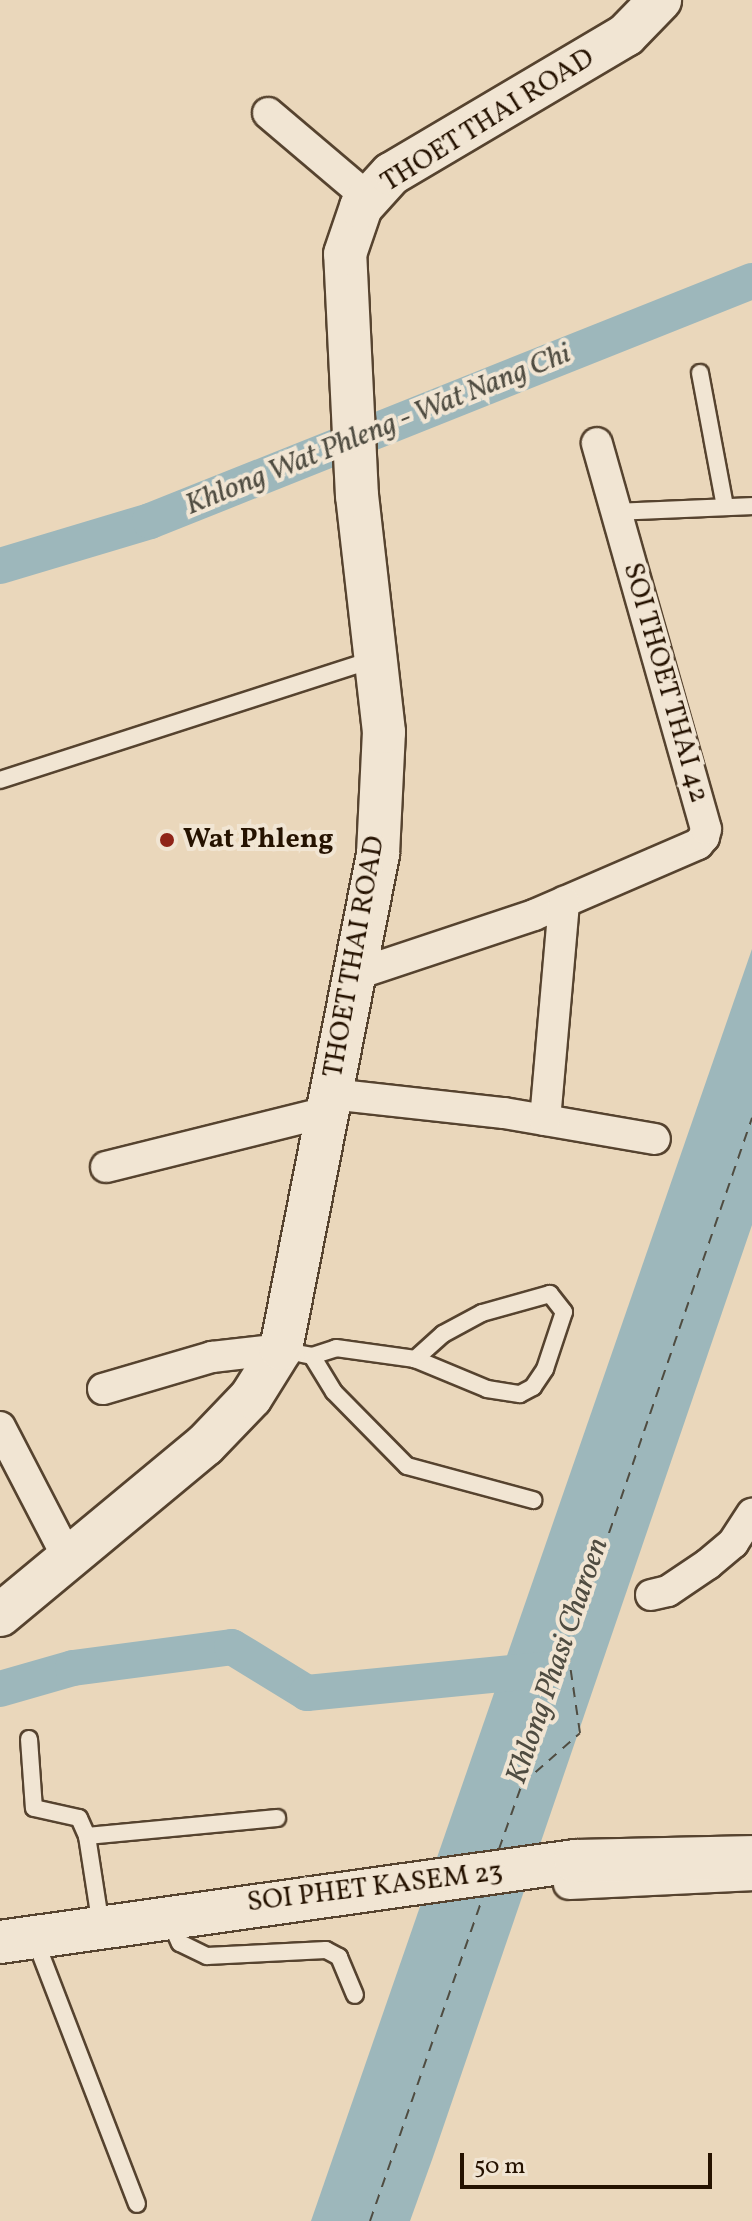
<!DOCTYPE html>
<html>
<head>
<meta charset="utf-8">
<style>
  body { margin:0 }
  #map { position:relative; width:752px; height:2221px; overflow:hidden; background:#ead7bb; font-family:Vollkorn,serif }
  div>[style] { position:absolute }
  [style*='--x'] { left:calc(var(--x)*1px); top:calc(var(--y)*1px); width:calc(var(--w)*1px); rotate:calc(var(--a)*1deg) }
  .water>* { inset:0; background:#9db7bb }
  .canal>* { height:36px; margin:-18px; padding:0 18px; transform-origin:18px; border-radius:18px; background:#9db7bb }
  .ferry>* { height:2px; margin-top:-1px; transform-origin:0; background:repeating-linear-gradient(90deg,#4f4c41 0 10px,transparent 0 18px) }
  .roads { filter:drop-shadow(2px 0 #56432f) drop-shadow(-2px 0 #56432f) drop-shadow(0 2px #56432f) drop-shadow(0 -2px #56432f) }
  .lane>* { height:16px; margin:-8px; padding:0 8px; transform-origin:8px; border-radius:8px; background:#f1e5d3 }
  .street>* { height:30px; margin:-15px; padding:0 15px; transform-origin:15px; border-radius:15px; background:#f1e5d3 }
  .secondary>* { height:42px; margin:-21px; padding:0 21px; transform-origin:21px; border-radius:21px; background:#f1e5d3 }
  .dots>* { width:22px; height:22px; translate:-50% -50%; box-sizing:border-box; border:4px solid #f1e5d3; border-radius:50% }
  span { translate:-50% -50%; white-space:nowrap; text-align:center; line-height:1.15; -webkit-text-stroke:8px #f1e5d3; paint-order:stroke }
  .street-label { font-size:28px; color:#251200 }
  .poi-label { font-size:28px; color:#251200; font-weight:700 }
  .left { translate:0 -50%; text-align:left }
  .water-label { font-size:30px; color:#4f4c41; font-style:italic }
  .scale { position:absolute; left:460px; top:2153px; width:252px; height:36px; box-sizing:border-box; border:4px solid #251200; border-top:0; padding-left:10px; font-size:24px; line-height:28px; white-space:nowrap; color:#251200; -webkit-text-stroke:6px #f1e5d3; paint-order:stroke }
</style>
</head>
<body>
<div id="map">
  <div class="water">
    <div style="clip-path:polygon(752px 949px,752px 1225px,433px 2157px,410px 2221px,311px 2221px)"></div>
  </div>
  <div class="canal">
    <div style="--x:0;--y:566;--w:157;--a:-16.7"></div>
    <div style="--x:150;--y:521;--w:648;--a:-21.74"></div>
    <div style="--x:0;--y:1689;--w:76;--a:-16"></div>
    <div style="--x:73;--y:1668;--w:160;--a:-7.5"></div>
    <div style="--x:232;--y:1647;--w:88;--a:31.5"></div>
    <div style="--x:307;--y:1693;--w:245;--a:-5.6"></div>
  </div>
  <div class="ferry">
    <div style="--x:499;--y:1849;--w:69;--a:-70.5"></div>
    <div style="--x:522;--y:1784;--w:77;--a:-41.3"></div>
    <div style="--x:580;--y:1733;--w:82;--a:-98.4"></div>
    <div style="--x:568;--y:1652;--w:565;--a:-70.99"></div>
    <div style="--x:370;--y:2221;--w:347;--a:-70.8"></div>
  </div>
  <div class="roads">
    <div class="lane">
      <div style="--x:700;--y:373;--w:136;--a:79.4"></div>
      <div style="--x:616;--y:512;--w:136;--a:-2.5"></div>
      <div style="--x:0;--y:780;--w:396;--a:-17.9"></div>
      <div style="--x:302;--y:1354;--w:10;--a:11"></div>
      <div style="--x:312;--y:1356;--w:42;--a:58.6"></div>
      <div style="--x:334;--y:1392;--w:104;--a:45.4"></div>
      <div style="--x:407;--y:1466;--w:131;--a:15.1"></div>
      <div style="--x:312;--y:1356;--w:25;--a:-18"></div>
      <div style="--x:336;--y:1348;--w:80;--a:7.9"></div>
      <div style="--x:415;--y:1359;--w:78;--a:22.6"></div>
      <div style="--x:487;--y:1389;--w:33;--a:9"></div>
      <div style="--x:520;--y:1394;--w:15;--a:-28"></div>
      <div style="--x:533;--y:1387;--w:22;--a:-56"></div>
      <div style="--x:545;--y:1369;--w:60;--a:-71.6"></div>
      <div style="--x:564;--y:1312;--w:23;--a:-128"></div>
      <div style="--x:550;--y:1294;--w:71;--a:164.4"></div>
      <div style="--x:482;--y:1313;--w:44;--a:151.7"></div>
      <div style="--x:443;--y:1334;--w:38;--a:138"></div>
      <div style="--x:29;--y:1739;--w:69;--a:85.9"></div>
      <div style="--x:34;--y:1808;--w:46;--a:12.5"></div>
      <div style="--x:79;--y:1818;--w:20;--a:66"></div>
      <div style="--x:87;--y:1836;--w:91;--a:81.2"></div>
      <div style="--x:87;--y:1836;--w:191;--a:-5.4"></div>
      <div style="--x:170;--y:1921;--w:24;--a:66"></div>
      <div style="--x:180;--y:1943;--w:30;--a:26"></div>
      <div style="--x:207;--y:1956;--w:119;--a:-2.9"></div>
      <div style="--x:326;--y:1950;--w:15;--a:28"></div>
      <div style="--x:339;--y:1957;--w:41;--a:67.2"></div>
      <div style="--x:34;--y:1937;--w:286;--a:68.9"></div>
    </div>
    <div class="street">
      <div style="--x:268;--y:113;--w:130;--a:40.3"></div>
      <div style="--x:354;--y:975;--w:190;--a:-18.4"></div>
      <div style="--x:534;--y:915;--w:179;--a:-23.4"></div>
      <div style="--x:698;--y:844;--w:9;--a:-49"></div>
      <div style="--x:704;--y:837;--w:8;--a:-76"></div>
      <div style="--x:706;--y:829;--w:401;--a:-105.8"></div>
      <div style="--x:331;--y:1094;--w:174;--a:6.3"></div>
      <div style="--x:504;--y:1113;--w:153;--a:9.8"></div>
      <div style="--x:545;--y:1120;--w:219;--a:-85"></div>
      <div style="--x:106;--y:1167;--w:228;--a:-14"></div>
      <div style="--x:103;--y:1389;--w:114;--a:-16.4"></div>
      <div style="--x:212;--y:1357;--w:69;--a:-6.6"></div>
      <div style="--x:0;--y:1427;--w:148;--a:62.6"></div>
      <div style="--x:651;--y:1595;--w:17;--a:-13"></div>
      <div style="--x:668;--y:1591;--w:48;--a:-34"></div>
      <div style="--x:708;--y:1564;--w:33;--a:-40"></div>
      <div style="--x:733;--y:1543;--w:35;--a:-57"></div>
      <div style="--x:569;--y:1884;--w:183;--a:-2.8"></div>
    </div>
    <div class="secondary">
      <div style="--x:0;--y:1615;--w:266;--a:-39.7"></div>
      <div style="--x:205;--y:1445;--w:66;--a:-46.2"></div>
      <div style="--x:251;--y:1397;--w:57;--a:-58"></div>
      <div style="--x:281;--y:1349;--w:504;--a:-78.91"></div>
      <div style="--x:378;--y:854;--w:122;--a:-87.2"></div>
      <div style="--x:384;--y:732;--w:238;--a:-96.5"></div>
      <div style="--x:357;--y:496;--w:242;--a:-92.8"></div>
      <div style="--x:345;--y:254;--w:50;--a:-71.2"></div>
      <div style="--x:361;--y:207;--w:45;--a:-47.7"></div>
      <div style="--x:391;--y:174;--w:273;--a:-30.6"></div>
      <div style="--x:626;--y:35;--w:49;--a:-45.8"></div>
      <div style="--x:0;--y:1942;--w:581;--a:-8.02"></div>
      <div style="--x:575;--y:1861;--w:177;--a:-1.3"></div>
    </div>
  </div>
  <div class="dots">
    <div style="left:167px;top:840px;background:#8f2418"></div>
  </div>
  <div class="street-label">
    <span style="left:488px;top:121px;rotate:-32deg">THOET THAI ROAD</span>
    <span style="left:665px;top:683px;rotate:74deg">SOI THOET THAI 42</span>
    <span style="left:355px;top:957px;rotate:-80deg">THOET THAI ROAD</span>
    <span style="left:375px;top:1888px;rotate:-7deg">SOI PHET KASEM 23</span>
  </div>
  <div class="poi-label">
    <span class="left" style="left:183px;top:840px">Wat Phleng</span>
  </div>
  <div class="water-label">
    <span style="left:378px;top:430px;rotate:-22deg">Khlong Wat Phleng - Wat Nang Chi</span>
    <span style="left:558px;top:1661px;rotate:-71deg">Khlong Phasi Charoen</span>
  </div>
  <div class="scale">50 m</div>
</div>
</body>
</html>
